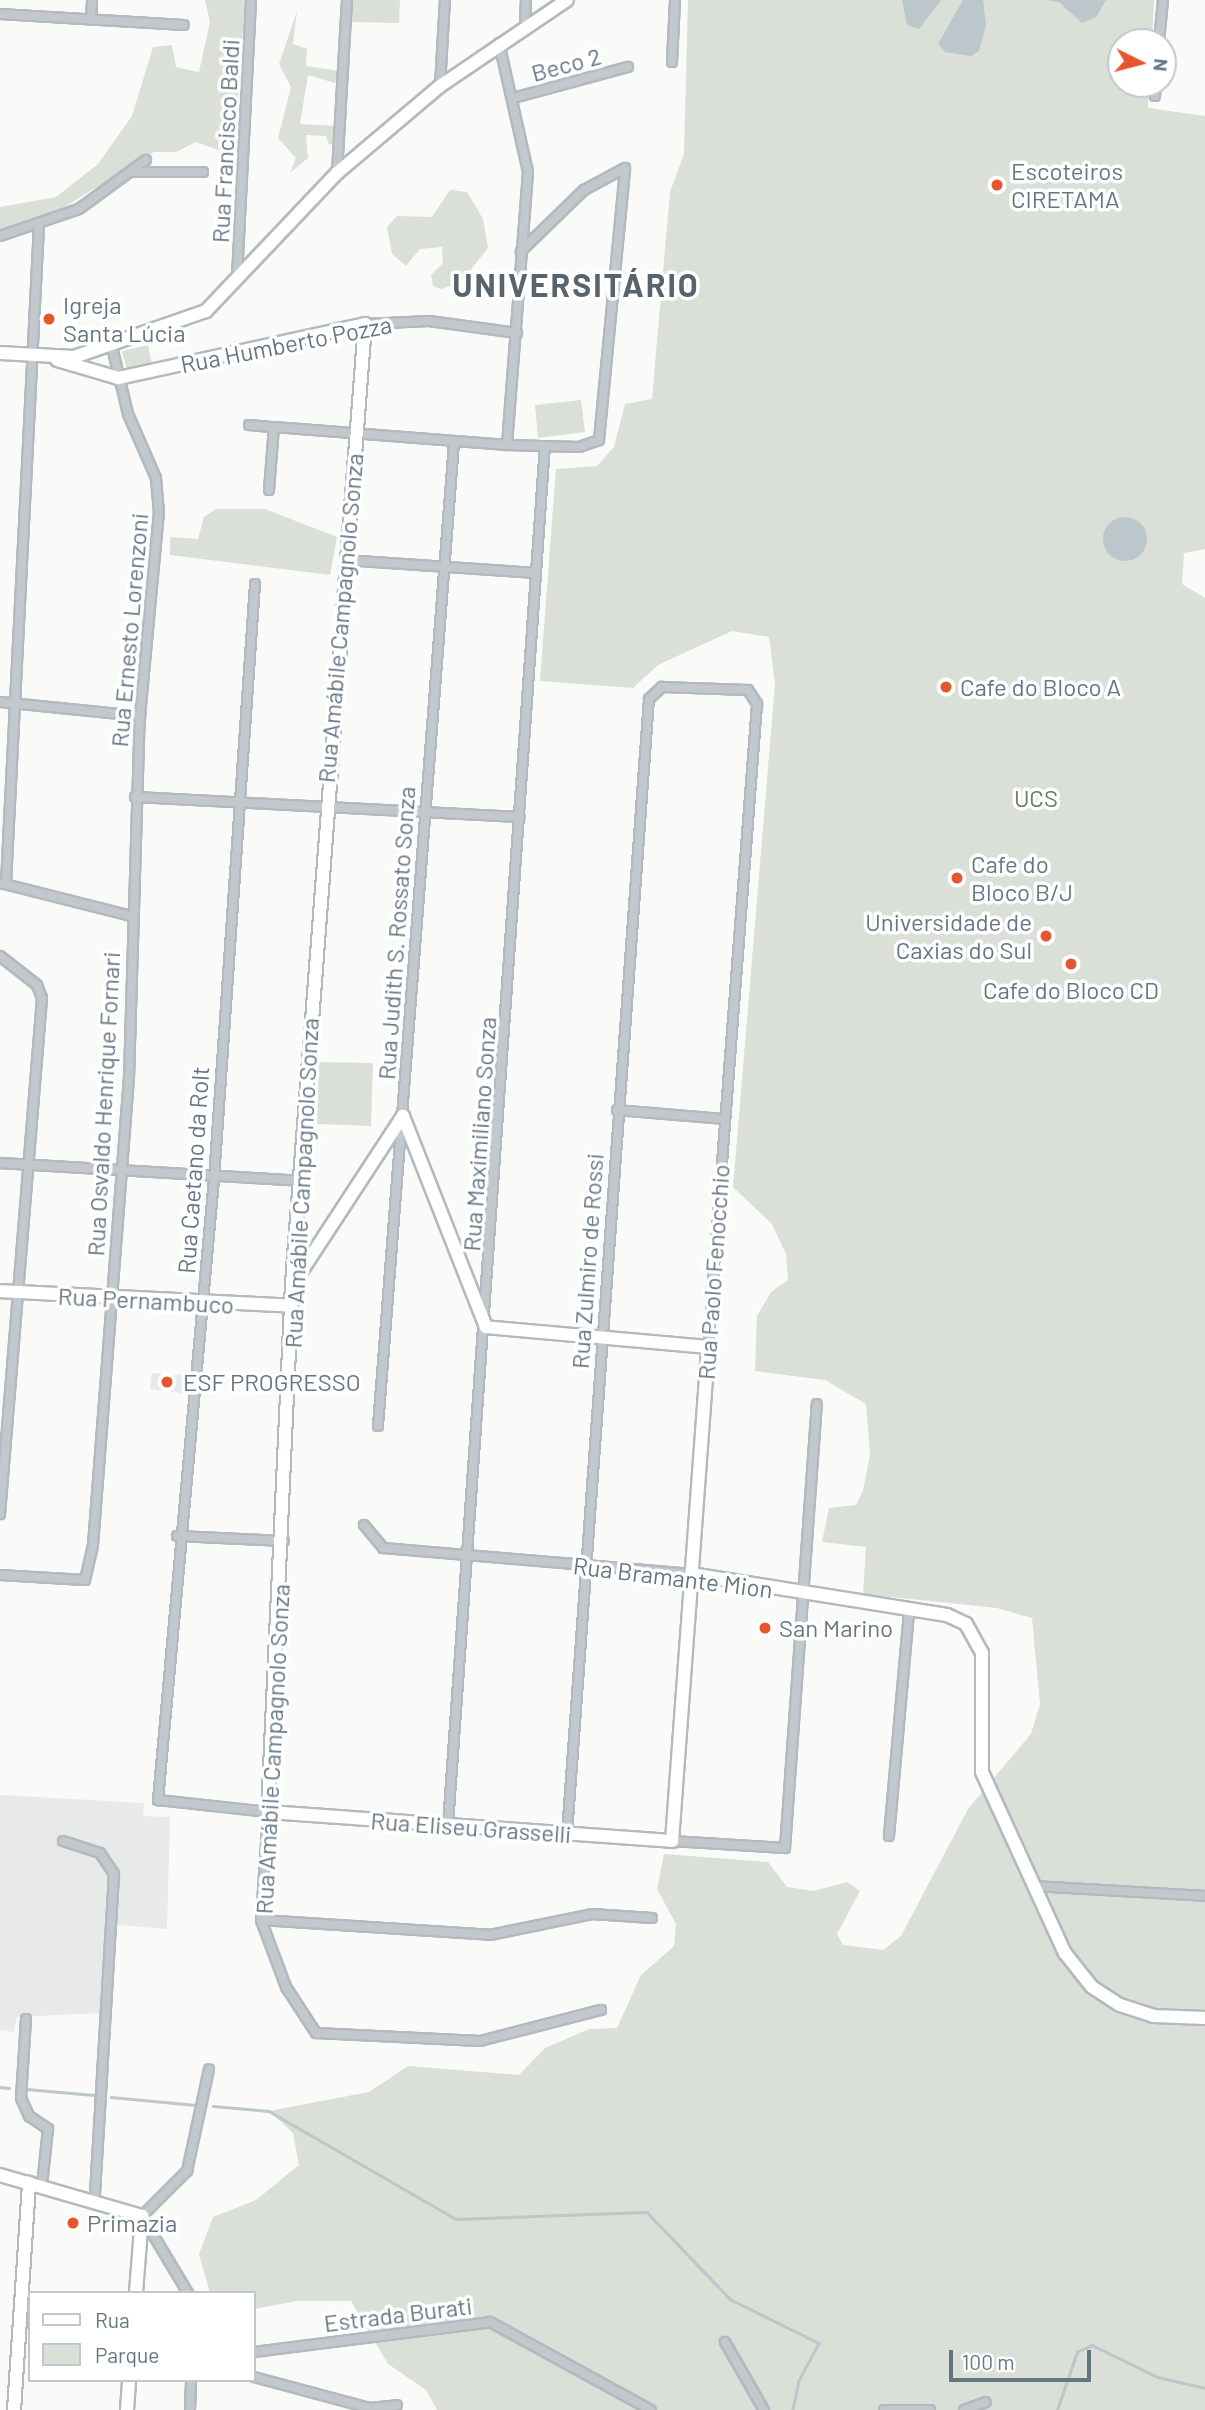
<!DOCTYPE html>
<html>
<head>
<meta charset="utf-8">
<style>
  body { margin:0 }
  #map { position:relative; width:1205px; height:2410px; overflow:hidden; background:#fafaf8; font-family:Barlow,sans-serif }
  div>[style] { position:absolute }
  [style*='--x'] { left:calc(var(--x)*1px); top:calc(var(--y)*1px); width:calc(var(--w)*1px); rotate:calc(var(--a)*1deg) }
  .built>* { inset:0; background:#e8e9e9 }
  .green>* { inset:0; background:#dadfd7 }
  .water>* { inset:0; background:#bbc7cb }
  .round { border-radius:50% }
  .stream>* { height:2.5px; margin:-1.25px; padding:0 1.25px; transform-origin:1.25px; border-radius:1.25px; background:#bbc7cb }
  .roads { filter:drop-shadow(2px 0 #b3babf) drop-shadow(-2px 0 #b3babf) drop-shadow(0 2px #b3babf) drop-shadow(0 -2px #b3babf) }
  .street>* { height:8px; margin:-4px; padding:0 4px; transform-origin:4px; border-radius:4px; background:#c3c8cc }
  .secondary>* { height:12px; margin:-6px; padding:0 6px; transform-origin:6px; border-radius:6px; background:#fff }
  .dots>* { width:19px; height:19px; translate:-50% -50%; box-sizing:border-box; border:4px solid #fff; border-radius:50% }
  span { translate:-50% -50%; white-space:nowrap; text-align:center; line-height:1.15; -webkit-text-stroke:7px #fff; paint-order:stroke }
  .street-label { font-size:24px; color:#657683 }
  .poi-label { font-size:24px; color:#657683 }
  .left { translate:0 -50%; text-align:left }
  .right { translate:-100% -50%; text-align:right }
  .park-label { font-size:24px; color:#687a64 }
  .district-label { font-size:32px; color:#57646e; font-weight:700; letter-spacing:2px }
  .legend { position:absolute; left:28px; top:2291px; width:228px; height:91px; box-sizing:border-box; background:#fff; border:2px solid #c1c8cd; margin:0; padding:9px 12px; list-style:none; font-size:21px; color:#657683 }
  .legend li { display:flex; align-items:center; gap:14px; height:35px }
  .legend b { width:35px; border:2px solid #c1c8cd }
  .north { position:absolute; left:1107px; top:28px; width:70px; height:70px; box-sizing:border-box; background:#fff; border:2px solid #c1c8cd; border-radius:50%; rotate:96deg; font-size:19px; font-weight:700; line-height:28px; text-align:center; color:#657683 }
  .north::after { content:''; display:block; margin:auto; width:24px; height:32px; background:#e4572e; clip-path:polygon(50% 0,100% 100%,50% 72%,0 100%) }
  .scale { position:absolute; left:949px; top:2350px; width:142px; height:32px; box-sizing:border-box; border:4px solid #657683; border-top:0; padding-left:9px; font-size:21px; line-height:24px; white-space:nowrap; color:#657683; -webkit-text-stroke:5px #fff; paint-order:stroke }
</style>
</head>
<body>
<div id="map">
  <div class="built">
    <div style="clip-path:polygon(152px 1373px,183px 1375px,182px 1393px,150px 1389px)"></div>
    <div style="clip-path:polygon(0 1795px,144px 1803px,143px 1816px,170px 1817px,167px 1929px,118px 1925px,100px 2013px,17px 2017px,14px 2032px,0 2030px)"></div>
  </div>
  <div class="green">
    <div style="clip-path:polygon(205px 0,245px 0,235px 145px,227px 153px,196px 142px,176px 152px,154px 152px,61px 209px,0 230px,0 207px,56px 197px,98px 164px,132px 116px,153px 47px,172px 45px,176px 67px,199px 72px,210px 22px)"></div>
    <div style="clip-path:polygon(350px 0,400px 0,399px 23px,349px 22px)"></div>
    <div style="clip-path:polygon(688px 0,1154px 0,1152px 42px,1121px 42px,1121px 84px,1149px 84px,1148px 108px,1205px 116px,1205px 549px,1184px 553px,1182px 584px,1205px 598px,1205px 2410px,437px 2410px,426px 2390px,388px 2364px,351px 2301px,297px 2301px,254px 2309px,254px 2293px,210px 2293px,199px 2254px,213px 2217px,256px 2200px,299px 2165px,293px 2133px,269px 2111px,369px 2092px,408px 2066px,519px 2075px,545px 2048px,589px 2029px,617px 2028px,641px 1975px,674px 1946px,676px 1924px,657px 1889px,664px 1854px,768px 1862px,787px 1887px,814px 1891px,847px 1882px,860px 1891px,837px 1934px,843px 1945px,883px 1950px,901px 1936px,968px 1809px,1031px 1734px,1040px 1704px,1032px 1618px,997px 1608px,863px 1594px,866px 1547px,822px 1542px,829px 1508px,856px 1505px,863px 1491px,870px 1455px,866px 1404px,825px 1380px,755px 1371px,757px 1316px,771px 1292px,788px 1280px,786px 1254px,772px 1224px,733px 1187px,775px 683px,769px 637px,732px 631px,658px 665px,633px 688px,540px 681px,556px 469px,597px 466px,614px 447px,625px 404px,652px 399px,670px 192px,684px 154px)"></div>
    <div style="clip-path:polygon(297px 11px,293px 44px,307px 49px,306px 66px,339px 71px,335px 83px,308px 75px,300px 124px,337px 126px,337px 142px,329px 145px,326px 136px,306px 135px,308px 158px,290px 173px,296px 158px,278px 138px,291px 87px,279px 64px)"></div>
    <div style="clip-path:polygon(450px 190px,467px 192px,483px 219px,488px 248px,461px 282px,441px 289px,433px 286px,431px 275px,443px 263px,442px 247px,420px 249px,406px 266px,392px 254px,387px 227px,397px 216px,432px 217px)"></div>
    <div style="clip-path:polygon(148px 345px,152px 365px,127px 370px,122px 351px)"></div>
    <div style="clip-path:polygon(581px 400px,585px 432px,538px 438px,535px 405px)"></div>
    <div style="clip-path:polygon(216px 509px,265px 509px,337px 537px,330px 575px,170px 555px,170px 537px,198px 539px,204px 517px)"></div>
    <div style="clip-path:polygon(319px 1062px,373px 1063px,371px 1126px,317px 1124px)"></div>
  </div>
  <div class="water">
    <div style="clip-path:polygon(902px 0,941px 0,919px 29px,907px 25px)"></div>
    <div style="clip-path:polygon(963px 0,983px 0,986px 25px,979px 51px,971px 56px,945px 52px,938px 44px)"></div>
    <div style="clip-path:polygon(1045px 0,1106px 0,1096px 17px,1082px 23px,1059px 2px)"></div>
    <div class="round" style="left:1103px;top:517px;width:44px;height:44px"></div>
  </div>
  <div class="stream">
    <div style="--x:0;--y:2087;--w:9;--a:6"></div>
    <div style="--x:26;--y:2089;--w:68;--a:5"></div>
    <div style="--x:111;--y:2097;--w:85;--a:5.4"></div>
    <div style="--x:213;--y:2106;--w:56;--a:5.1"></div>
    <div style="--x:269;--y:2111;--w:216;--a:30"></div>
    <div style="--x:456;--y:2219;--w:191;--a:-2.1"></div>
    <div style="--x:647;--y:2212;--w:120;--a:46.3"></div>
    <div style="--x:730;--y:2299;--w:99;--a:26.3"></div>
    <div style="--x:819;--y:2343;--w:43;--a:117.8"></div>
    <div style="--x:799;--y:2381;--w:30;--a:102"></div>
    <div style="--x:1057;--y:2410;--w:61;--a:-71"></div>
    <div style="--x:1077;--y:2352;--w:17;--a:-25"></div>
    <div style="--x:1092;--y:2345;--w:73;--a:25.9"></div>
    <div style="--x:1158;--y:2377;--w:48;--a:13.2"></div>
  </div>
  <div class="roads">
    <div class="street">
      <div style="--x:0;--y:14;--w:184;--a:3.4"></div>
      <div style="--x:91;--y:20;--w:20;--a:-87"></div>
      <div style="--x:525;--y:26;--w:26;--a:-88"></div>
      <div style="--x:1159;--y:42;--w:42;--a:-84.6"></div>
      <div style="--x:499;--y:43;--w:132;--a:77.3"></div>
      <div style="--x:528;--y:172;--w:274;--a:94.4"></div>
      <div style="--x:672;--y:62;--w:62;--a:-87.2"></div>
      <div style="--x:440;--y:86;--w:86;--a:-86.7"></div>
      <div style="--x:1155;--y:96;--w:12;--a:-85"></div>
      <div style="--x:513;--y:98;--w:119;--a:-15.1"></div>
      <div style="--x:134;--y:172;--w:69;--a:0"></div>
      <div style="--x:337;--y:173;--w:173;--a:-86.7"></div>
      <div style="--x:0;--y:236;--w:83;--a:-18.9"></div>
      <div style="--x:79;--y:209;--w:83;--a:-36.2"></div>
      <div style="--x:237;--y:277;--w:277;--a:-87.1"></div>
      <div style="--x:365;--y:324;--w:64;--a:-2.7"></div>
      <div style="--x:429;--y:321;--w:89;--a:7.8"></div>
      <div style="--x:249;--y:425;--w:25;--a:5"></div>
      <div style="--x:269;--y:490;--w:63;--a:-85.5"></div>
      <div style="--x:274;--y:427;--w:234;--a:4.4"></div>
      <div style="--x:507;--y:445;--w:72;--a:1.6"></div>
      <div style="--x:579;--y:447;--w:21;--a:-19"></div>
      <div style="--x:599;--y:440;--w:273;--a:-84.5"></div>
      <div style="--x:625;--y:168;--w:47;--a:151.8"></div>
      <div style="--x:584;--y:190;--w:88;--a:135.9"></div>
      <div style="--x:345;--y:560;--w:191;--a:3.9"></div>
      <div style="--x:255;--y:584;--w:596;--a:93.94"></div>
      <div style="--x:214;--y:1179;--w:624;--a:95.15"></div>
      <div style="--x:158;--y:1800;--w:111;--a:6.2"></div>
      <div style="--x:268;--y:1812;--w:108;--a:93.7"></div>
      <div style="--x:261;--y:1920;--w:72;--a:69.5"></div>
      <div style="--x:286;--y:1987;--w:55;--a:56.9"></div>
      <div style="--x:316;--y:2033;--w:164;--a:2.8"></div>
      <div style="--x:480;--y:2041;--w:125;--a:-14.4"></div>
      <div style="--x:0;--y:702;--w:141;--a:5.7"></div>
      <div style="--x:135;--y:797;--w:385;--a:3"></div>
      <div style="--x:0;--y:883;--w:135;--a:14.1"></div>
      <div style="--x:6;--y:883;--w:659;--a:-87.13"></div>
      <div style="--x:0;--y:956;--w:47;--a:38.1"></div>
      <div style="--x:37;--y:985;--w:14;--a:69"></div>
      <div style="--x:42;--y:998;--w:518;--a:94.65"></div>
      <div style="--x:617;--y:1110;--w:108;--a:4.8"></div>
      <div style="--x:0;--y:1163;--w:301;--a:3.4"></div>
      <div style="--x:378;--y:1426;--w:986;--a:-85.58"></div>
      <div style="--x:364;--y:1525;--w:30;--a:50"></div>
      <div style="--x:383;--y:1548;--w:309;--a:4.8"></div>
      <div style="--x:177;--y:1536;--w:107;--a:2.7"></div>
      <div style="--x:0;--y:1575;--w:85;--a:3.4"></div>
      <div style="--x:85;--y:1580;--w:36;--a:-77"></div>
      <div style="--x:93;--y:1545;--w:468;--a:-85.6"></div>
      <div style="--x:129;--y:1078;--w:362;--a:-88.3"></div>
      <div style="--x:140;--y:716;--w:204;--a:-84.7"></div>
      <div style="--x:159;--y:513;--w:35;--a:-95"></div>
      <div style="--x:156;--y:478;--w:70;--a:-113.6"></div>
      <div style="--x:128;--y:414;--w:69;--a:-103.4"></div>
      <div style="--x:448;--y:1825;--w:1382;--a:-85.98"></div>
      <div style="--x:567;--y:1834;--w:1138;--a:-85.87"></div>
      <div style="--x:649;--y:699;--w:18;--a:-43"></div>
      <div style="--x:662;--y:687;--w:86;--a:2"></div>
      <div style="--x:748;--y:690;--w:17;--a:57"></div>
      <div style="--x:757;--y:704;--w:645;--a:94.36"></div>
      <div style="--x:889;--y:1836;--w:225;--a:-84.9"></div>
      <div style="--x:63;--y:1841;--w:39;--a:18"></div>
      <div style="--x:100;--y:1853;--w:25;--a:56"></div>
      <div style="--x:114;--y:1874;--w:325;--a:93.4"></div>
      <div style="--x:672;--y:1841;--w:113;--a:3.5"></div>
      <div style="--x:785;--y:1848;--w:445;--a:-85.9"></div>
      <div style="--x:1033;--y:1886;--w:172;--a:3.3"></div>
      <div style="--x:261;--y:1920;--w:229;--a:3.7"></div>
      <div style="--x:490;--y:1935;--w:104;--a:-11.6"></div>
      <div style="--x:592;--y:1914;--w:60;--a:3.8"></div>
      <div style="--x:26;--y:2019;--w:79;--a:93.6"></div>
      <div style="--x:21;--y:2098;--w:20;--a:66"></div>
      <div style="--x:29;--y:2116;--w:23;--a:34"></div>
      <div style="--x:48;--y:2129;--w:56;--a:96.1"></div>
      <div style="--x:188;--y:2293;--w:90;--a:-120.9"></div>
      <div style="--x:142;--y:2216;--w:64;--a:-45"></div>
      <div style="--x:187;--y:2171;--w:104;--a:-77.8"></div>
      <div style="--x:725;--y:2342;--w:78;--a:60.2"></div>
      <div style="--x:254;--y:2352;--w:238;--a:-7.2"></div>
      <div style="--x:490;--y:2322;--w:183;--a:28.7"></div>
      <div style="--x:254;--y:2377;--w:120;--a:15"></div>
      <div style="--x:370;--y:2408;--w:27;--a:-6"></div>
      <div style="--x:190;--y:2410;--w:30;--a:-88"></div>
      <div style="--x:884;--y:2410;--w:46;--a:0"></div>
      <div style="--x:964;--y:2410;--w:23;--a:-20"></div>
    </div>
    <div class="secondary">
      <div style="--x:0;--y:353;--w:74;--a:3.1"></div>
      <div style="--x:74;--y:357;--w:140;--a:-19.2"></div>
      <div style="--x:206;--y:311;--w:190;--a:-46.5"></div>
      <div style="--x:337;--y:173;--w:135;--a:-40.2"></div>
      <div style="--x:440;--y:86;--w:153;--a:-34.1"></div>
      <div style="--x:57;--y:360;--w:64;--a:16.4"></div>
      <div style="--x:118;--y:378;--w:253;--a:-12.3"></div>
      <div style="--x:365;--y:324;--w:963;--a:94.35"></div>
      <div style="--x:292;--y:1284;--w:529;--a:92.6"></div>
      <div style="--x:268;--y:1812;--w:405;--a:4.1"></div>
      <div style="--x:672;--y:1841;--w:495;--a:-85.8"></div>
      <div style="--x:708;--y:1347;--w:223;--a:-174.9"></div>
      <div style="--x:486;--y:1327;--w:227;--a:-111.5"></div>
      <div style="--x:293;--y:1284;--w:201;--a:-56.8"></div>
      <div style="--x:0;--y:1291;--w:292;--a:2.9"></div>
      <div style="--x:691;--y:1574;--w:259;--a:9.1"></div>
      <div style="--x:947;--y:1615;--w:21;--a:25"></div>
      <div style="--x:966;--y:1624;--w:33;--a:61"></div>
      <div style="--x:982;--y:1653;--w:119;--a:90"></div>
      <div style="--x:982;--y:1772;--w:199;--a:65.4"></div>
      <div style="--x:1065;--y:1953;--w:43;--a:51.5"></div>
      <div style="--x:1092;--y:1987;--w:33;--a:33"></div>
      <div style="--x:1120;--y:2005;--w:35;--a:18"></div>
      <div style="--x:1153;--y:2016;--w:52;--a:2.2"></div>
      <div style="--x:0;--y:2175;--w:148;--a:16.1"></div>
      <div style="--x:142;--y:2216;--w:77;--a:94.5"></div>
      <div style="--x:14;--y:2410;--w:228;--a:-86.2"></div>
      <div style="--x:127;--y:2410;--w:30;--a:-86"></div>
    </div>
  </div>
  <div class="dots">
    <div style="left:997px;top:185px;background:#e4572e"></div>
    <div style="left:49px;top:319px;background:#e4572e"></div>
    <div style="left:946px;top:687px;background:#e4572e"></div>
    <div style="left:957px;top:878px;background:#e4572e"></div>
    <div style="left:1046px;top:936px;background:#e4572e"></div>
    <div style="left:1071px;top:964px;background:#e4572e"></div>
    <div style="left:167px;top:1382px;background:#e4572e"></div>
    <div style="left:765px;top:1628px;background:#e4572e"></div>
    <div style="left:73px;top:2223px;background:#e4572e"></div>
  </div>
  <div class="street-label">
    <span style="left:566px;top:64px;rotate:-15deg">Beco 2</span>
    <span style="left:225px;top:141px;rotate:-87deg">Rua Francisco Baldi</span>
    <span style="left:286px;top:344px;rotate:-11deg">Rua Humberto Pozza</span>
    <span style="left:340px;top:618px;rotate:-85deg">Rua Amábile Campagnolo Sonza</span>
    <span style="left:129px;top:630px;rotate:-85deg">Rua Ernesto Lorenzoni</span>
    <span style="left:396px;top:933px;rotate:-86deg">Rua Judith S. Rossato Sonza</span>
    <span style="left:103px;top:1104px;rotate:-87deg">Rua Osvaldo Henrique Fornari</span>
    <span style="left:479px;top:1134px;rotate:-86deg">Rua Maximiliano Sonza</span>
    <span style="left:193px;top:1170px;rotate:-86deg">Rua Caetano da Rolt</span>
    <span style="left:301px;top:1183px;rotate:-87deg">Rua Amábile Campagnolo Sonza</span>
    <span style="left:587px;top:1261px;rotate:-86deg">Rua Zulmiro de Rossi</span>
    <span style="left:713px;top:1272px;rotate:-86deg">Rua Paolo Fenocchio</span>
    <span style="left:146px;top:1300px;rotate:3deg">Rua Pernambuco</span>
    <span style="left:673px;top:1577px;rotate:7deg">Rua Bramante Mion</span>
    <span style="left:272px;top:1749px;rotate:-87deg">Rua Amábile Campagnolo Sonza</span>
    <span style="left:471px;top:1827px;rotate:4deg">Rua Eliseu Grasselli</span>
    <span style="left:398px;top:2314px;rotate:-7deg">Estrada Burati</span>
  </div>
  <div class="poi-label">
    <span class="left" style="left:1011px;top:185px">Escoteiros<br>CIRETAMA</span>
    <span class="left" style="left:63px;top:319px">Igreja<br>Santa Lúcia</span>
    <span class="left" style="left:960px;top:687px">Cafe do Bloco A</span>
    <span class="left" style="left:971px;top:878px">Cafe do<br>Bloco B/J</span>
    <span class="right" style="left:1032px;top:936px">Universidade de<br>Caxias do Sul</span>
    <span style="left:1071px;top:990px">Cafe do Bloco CD</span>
    <span class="left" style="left:183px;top:1382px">ESF PROGRESSO</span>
    <span class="left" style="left:779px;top:1628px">San Marino</span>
    <span class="left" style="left:87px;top:2223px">Primazia</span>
  </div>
  <div class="park-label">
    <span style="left:1036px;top:798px">UCS</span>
  </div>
  <div class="district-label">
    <span style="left:576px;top:284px">UNIVERSITÁRIO</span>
  </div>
  <ul class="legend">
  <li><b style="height:9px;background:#fff"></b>Rua</li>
  <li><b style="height:19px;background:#dadfd7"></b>Parque</li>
  </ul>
  <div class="north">N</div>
  <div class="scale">100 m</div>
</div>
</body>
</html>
